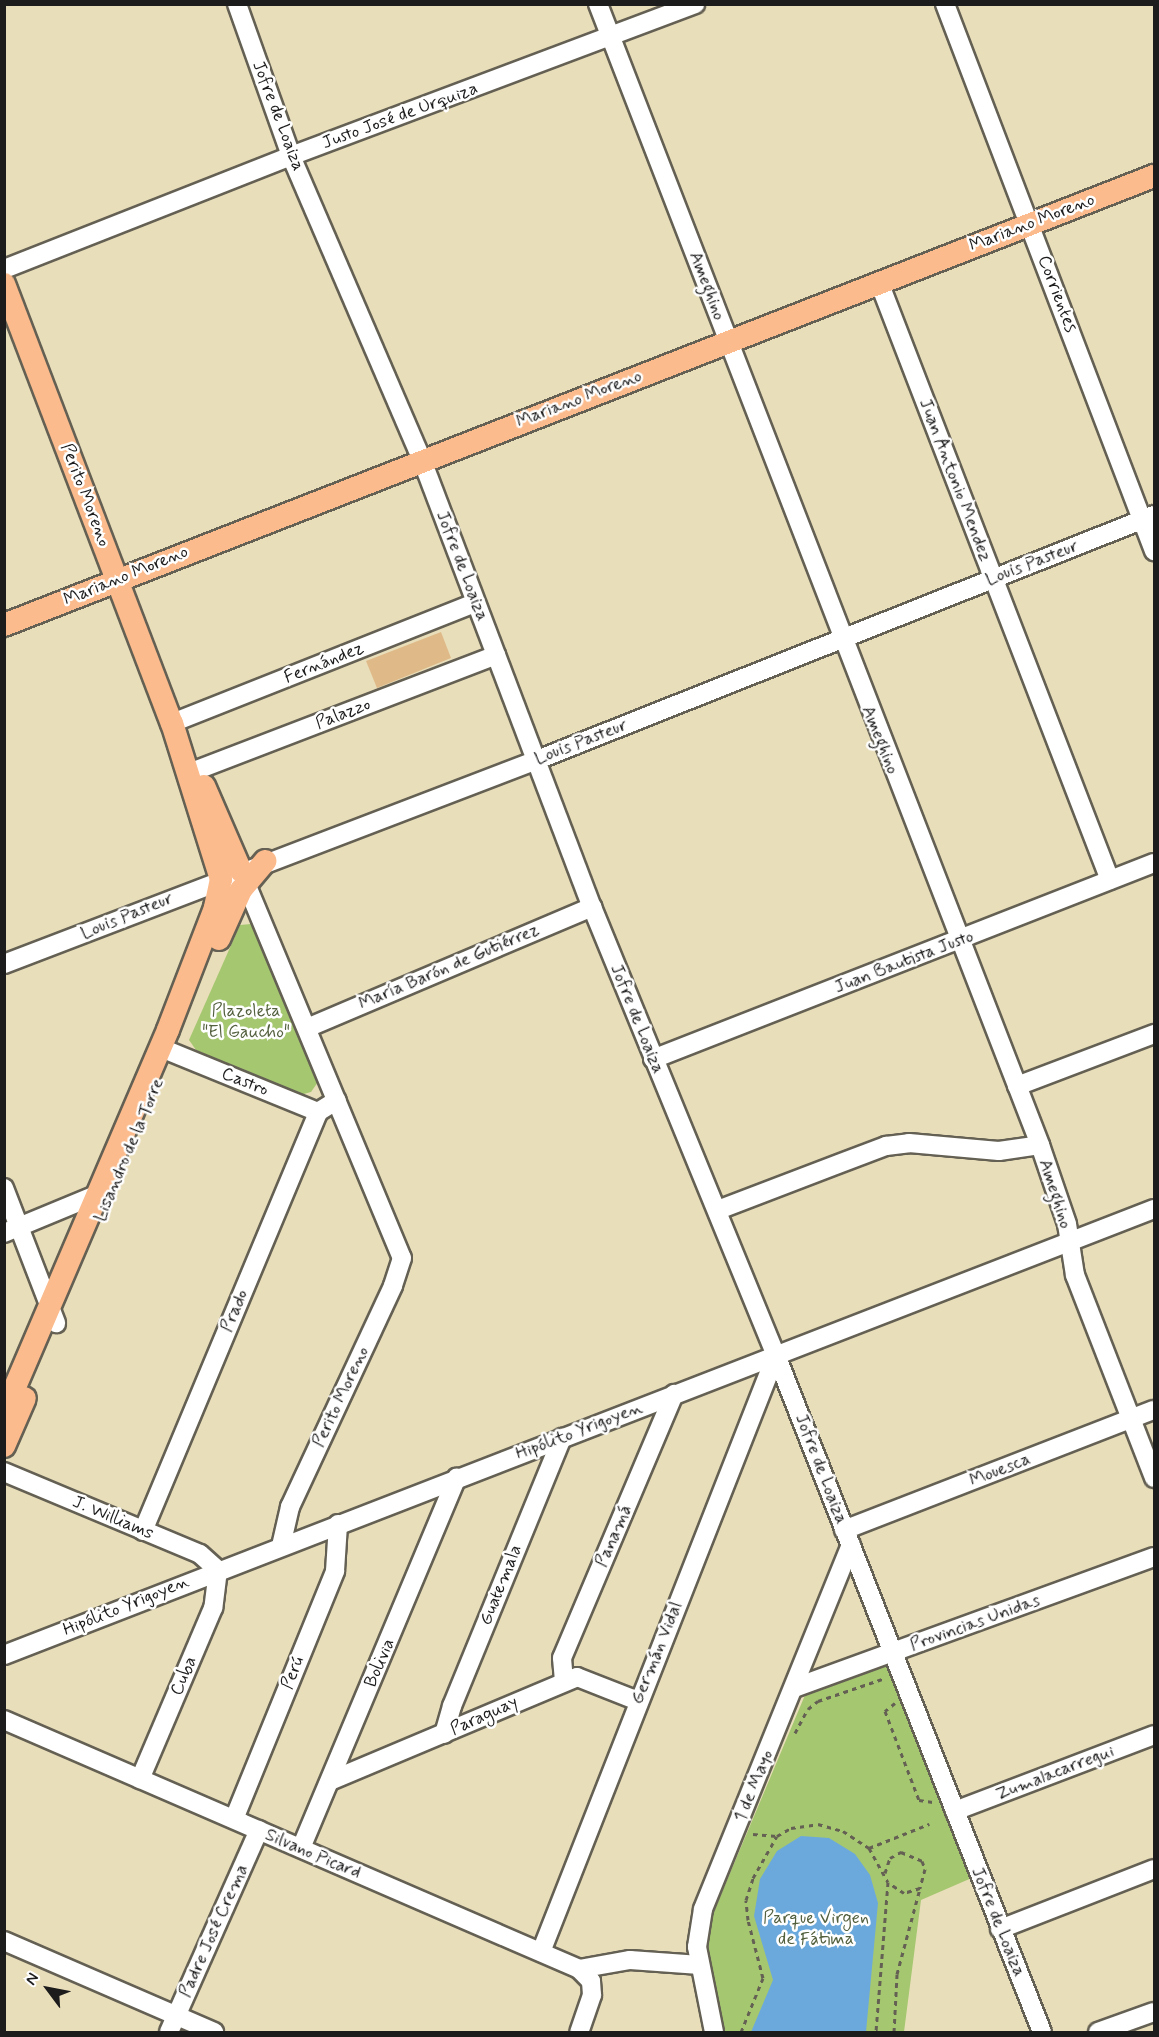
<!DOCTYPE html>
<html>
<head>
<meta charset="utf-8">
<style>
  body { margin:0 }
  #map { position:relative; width:1159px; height:2037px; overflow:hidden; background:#e9deba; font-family:Mynerve,sans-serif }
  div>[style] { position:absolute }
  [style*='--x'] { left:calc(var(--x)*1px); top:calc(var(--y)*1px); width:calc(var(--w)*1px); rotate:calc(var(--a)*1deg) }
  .green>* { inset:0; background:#a5c770 }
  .water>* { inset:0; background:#6ba9dd }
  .building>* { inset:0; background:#dfba88 }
  .path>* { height:3px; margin-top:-1.5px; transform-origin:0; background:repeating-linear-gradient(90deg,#646053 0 4.5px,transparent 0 9px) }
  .roads { filter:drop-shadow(2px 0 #646053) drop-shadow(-2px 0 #646053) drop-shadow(0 2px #646053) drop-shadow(0 -2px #646053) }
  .minor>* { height:18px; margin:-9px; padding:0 9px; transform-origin:9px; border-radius:9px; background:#fff }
  .major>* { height:22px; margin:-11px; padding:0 11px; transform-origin:11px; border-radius:11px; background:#fbbb8c }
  span { translate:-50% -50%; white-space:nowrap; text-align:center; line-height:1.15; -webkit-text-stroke:5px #fff; paint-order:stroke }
  .street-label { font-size:18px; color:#1c1c1c }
  .park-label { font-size:18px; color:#53603e }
  .frame { position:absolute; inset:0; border:6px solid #1c1c1c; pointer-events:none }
  .north { position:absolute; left:18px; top:1959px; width:60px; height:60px; -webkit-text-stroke:4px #fff; paint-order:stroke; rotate:302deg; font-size:16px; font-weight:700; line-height:24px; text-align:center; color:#1c1c1c }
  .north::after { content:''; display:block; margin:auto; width:21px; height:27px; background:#1c1c1c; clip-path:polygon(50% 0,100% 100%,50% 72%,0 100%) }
</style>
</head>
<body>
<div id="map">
  <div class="green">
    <div style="clip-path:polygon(251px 924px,318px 1082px,311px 1092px,300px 1095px,196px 1050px,189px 1040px,240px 925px)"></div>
    <div style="clip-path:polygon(889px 1662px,974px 1877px,921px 1900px,904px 2032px,707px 2032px,709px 1923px,808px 1688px)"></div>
  </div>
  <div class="water">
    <div style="clip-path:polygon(801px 1836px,829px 1838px,855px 1854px,870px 1875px,878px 1903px,866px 2032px,751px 2032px,773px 1980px,754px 1916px,760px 1879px,777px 1851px)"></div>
  </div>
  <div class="building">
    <div style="clip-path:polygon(441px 632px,451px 658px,377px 688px,366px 661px)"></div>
  </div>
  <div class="path">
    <div style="--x:895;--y:1703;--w:13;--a:141"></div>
    <div style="--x:885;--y:1711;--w:95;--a:69.1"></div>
    <div style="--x:919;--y:1800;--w:14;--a:8"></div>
    <div style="--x:795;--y:1733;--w:27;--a:-62"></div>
    <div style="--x:808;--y:1709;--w:13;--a:-39"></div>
    <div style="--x:818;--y:1701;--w:71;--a:-18.9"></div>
    <div style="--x:753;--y:1834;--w:24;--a:5"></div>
    <div style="--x:869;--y:1848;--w:65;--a:-21.8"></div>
    <div style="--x:885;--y:1873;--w:16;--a:-72"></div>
    <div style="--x:890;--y:1858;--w:13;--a:-29"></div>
    <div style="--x:901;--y:1852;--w:23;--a:23"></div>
    <div style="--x:922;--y:1861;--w:9;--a:69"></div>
    <div style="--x:925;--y:1869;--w:20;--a:105"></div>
    <div style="--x:920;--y:1888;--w:17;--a:163"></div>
    <div style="--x:904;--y:1893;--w:18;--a:-146"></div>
    <div style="--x:741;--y:2032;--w:58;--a:-67.8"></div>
    <div style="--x:763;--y:1978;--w:60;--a:-104.5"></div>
    <div style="--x:748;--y:1920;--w:20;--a:-96"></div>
    <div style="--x:746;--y:1900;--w:23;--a:-72"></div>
    <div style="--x:753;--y:1878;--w:48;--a:-60.3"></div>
    <div style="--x:777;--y:1836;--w:16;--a:-30"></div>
    <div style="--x:791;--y:1828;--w:27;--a:-8"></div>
    <div style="--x:818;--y:1824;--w:26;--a:16"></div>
    <div style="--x:843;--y:1831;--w:31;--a:33"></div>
    <div style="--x:869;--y:1848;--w:39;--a:61"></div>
    <div style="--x:888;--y:1882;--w:150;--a:94.6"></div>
    <div style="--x:894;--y:2032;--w:58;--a:-87"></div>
    <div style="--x:897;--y:1974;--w:89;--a:-75"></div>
  </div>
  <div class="roads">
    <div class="minor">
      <div style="--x:237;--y:4;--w:161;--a:70.4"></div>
      <div style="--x:291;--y:156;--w:331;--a:66.7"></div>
      <div style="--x:422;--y:460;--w:478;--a:69.2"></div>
      <div style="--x:592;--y:907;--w:484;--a:67.7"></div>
      <div style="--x:776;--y:1355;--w:727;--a:68.55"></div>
      <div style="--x:598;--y:4;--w:1224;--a:68.82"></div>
      <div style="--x:1040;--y:1145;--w:83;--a:71.1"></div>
      <div style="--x:1067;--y:1224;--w:52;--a:81.1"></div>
      <div style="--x:1075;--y:1275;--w:218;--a:68.7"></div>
      <div style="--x:945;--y:4;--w:586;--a:69.09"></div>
      <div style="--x:4;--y:269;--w:308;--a:-21.5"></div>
      <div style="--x:291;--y:156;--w:432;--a:-20.6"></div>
      <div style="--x:879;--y:282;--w:641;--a:68.88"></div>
      <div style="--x:172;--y:723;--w:326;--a:-21.6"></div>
      <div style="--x:189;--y:773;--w:329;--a:-21"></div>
      <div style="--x:242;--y:874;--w:416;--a:67.4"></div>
      <div style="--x:402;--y:1258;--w:29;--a:108"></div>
      <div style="--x:393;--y:1286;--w:244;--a:115"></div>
      <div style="--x:290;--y:1507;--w:40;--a:103"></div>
      <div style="--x:4;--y:964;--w:571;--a:-20.94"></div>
      <div style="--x:537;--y:760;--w:664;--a:-21.66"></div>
      <div style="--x:307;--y:1028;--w:310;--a:-23"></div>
      <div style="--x:171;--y:1052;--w:159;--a:22.2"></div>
      <div style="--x:653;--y:1059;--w:538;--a:-21.37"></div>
      <div style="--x:1017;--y:1086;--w:147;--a:-20.8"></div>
      <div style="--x:4;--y:1188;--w:145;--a:68.9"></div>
      <div style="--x:718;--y:1210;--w:180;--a:-20.9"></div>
      <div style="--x:886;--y:1146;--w:23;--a:-7"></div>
      <div style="--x:909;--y:1143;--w:90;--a:5.1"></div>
      <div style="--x:999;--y:1151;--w:41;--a:-8.3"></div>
      <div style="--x:4;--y:1233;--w:102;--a:-22.5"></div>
      <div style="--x:4;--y:1472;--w:212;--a:22.7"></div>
      <div style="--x:200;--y:1554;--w:24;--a:42"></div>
      <div style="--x:218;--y:1570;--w:38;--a:97"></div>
      <div style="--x:213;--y:1608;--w:186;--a:113.1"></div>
      <div style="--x:844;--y:1530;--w:332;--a:-21.2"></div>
      <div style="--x:143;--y:1531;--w:454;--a:-67.3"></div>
      <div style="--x:318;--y:1112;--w:22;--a:-32"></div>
      <div style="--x:4;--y:1655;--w:1233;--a:-21.2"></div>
      <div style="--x:564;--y:1681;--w:23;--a:-95"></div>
      <div style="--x:562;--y:1658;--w:287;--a:-67"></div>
      <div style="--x:794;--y:1688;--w:383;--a:-20"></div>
      <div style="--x:4;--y:1720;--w:627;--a:23.41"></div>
      <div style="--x:579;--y:1969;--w:17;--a:45"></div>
      <div style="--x:591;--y:1981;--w:14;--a:86"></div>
      <div style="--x:592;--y:1995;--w:39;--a:109"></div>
      <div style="--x:444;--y:1734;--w:29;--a:-74"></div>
      <div style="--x:452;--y:1706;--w:290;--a:-67.7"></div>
      <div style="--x:330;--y:1781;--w:268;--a:-22.8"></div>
      <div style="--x:577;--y:1677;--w:66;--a:21.5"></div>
      <div style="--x:955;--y:1811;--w:213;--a:-20.9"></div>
      <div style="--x:234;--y:1819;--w:268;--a:-67.8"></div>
      <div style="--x:335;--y:1571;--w:47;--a:-86.3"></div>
      <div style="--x:301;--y:1848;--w:402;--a:-67.2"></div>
      <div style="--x:1000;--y:1929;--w:165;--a:-21.3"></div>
      <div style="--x:4;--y:1941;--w:229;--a:23.4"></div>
      <div style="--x:541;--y:1952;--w:642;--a:-68.51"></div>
      <div style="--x:579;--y:1969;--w:52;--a:-10"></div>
      <div style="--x:630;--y:1960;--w:70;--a:4.1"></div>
      <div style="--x:169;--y:2032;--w:221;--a:-66"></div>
      <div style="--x:714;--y:2032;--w:87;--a:-101.3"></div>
      <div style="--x:697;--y:1947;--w:38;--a:-81"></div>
      <div style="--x:703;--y:1909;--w:393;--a:-67.9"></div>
      <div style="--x:1098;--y:2032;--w:59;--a:-19.7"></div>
    </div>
    <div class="major">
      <div style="--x:4;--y:284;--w:470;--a:69.1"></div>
      <div style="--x:172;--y:723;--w:164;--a:72.6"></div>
      <div style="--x:221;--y:879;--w:30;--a:102"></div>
      <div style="--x:215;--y:908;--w:131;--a:111.1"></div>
      <div style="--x:168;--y:1030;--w:416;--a:113.2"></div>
      <div style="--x:4;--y:625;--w:1235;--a:-21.33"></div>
      <div style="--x:204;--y:786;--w:93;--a:66.5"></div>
      <div style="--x:219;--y:939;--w:54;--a:-65.8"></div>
      <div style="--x:241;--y:890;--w:38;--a:-50"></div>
      <div style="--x:4;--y:1446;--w:52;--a:-66.4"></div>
    </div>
  </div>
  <div class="street-label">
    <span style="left:278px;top:116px;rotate:69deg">Jofre de Loaiza</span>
    <span style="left:400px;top:116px;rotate:-20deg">Justo José de Urquiza</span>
    <span style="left:1032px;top:223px;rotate:-21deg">Mariano Moreno</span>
    <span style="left:707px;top:286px;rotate:69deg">Ameghino</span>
    <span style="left:1057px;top:294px;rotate:69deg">Corrientes</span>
    <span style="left:579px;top:399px;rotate:-21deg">Mariano Moreno</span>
    <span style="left:955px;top:480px;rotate:69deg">Juan Antonio Mendez</span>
    <span style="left:85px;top:495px;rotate:69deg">Perito Moreno</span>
    <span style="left:1032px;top:563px;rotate:-21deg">Louis Pasteur</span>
    <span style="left:462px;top:566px;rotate:69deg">Jofre de Loaiza</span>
    <span style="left:126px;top:576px;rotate:-22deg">Mariano Moreno</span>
    <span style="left:324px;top:663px;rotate:-22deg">Fernández</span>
    <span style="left:343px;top:714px;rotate:-21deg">Palazzo</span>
    <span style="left:880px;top:740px;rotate:68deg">Ameghino</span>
    <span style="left:581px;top:742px;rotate:-21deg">Louis Pasteur</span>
    <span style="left:127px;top:916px;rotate:-22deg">Louis Pasteur</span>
    <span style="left:904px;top:962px;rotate:-21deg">Juan Bautista Justo</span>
    <span style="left:449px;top:967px;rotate:-23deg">María Barón de Gutiérrez</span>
    <span style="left:637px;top:1019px;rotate:68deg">Jofre de Loaiza</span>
    <span style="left:245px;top:1082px;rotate:22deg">Castro</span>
    <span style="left:129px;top:1150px;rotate:-67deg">Lisandro de la Torre</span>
    <span style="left:1055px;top:1194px;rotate:72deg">Ameghino</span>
    <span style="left:235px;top:1311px;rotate:-67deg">Prado</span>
    <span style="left:341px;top:1397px;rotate:-65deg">Perito Moreno</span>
    <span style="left:579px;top:1431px;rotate:-21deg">Hipólito Yrigoyen</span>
    <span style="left:821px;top:1469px;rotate:69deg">Jofre de Loaiza</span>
    <span style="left:1000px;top:1470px;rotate:-21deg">Mouesca</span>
    <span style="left:113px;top:1518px;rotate:23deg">J. Williams</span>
    <span style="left:614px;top:1536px;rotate:-67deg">Panamá</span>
    <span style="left:501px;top:1585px;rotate:-68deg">Guatemala</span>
    <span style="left:126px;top:1606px;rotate:-22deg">Hipólito Yrigoyen</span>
    <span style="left:975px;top:1623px;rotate:-20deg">Provincias Unidas</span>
    <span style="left:657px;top:1653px;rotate:-68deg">Germán Vidal</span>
    <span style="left:380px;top:1663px;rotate:-67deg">Bolivia</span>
    <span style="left:293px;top:1673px;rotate:-68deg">Perú</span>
    <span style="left:184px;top:1676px;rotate:-67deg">Cuba</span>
    <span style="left:484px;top:1716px;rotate:-24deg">Paraguay</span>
    <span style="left:1055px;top:1773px;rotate:-21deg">Zumalacarregui</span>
    <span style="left:754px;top:1786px;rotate:-68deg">1 de Mayo</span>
    <span style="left:313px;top:1854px;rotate:23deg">Silvano Picard</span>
    <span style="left:998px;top:1922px;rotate:68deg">Jofre de Loaiza</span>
    <span style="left:214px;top:1931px;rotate:-66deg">Padre José Crema</span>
  </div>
  <div class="park-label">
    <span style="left:246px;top:1022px">Plazoleta<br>"El Gaucho"</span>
    <span style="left:816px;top:1929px">Parque Virgen<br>de Fátima</span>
  </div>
  <div class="frame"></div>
  <div class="north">N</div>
</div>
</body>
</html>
